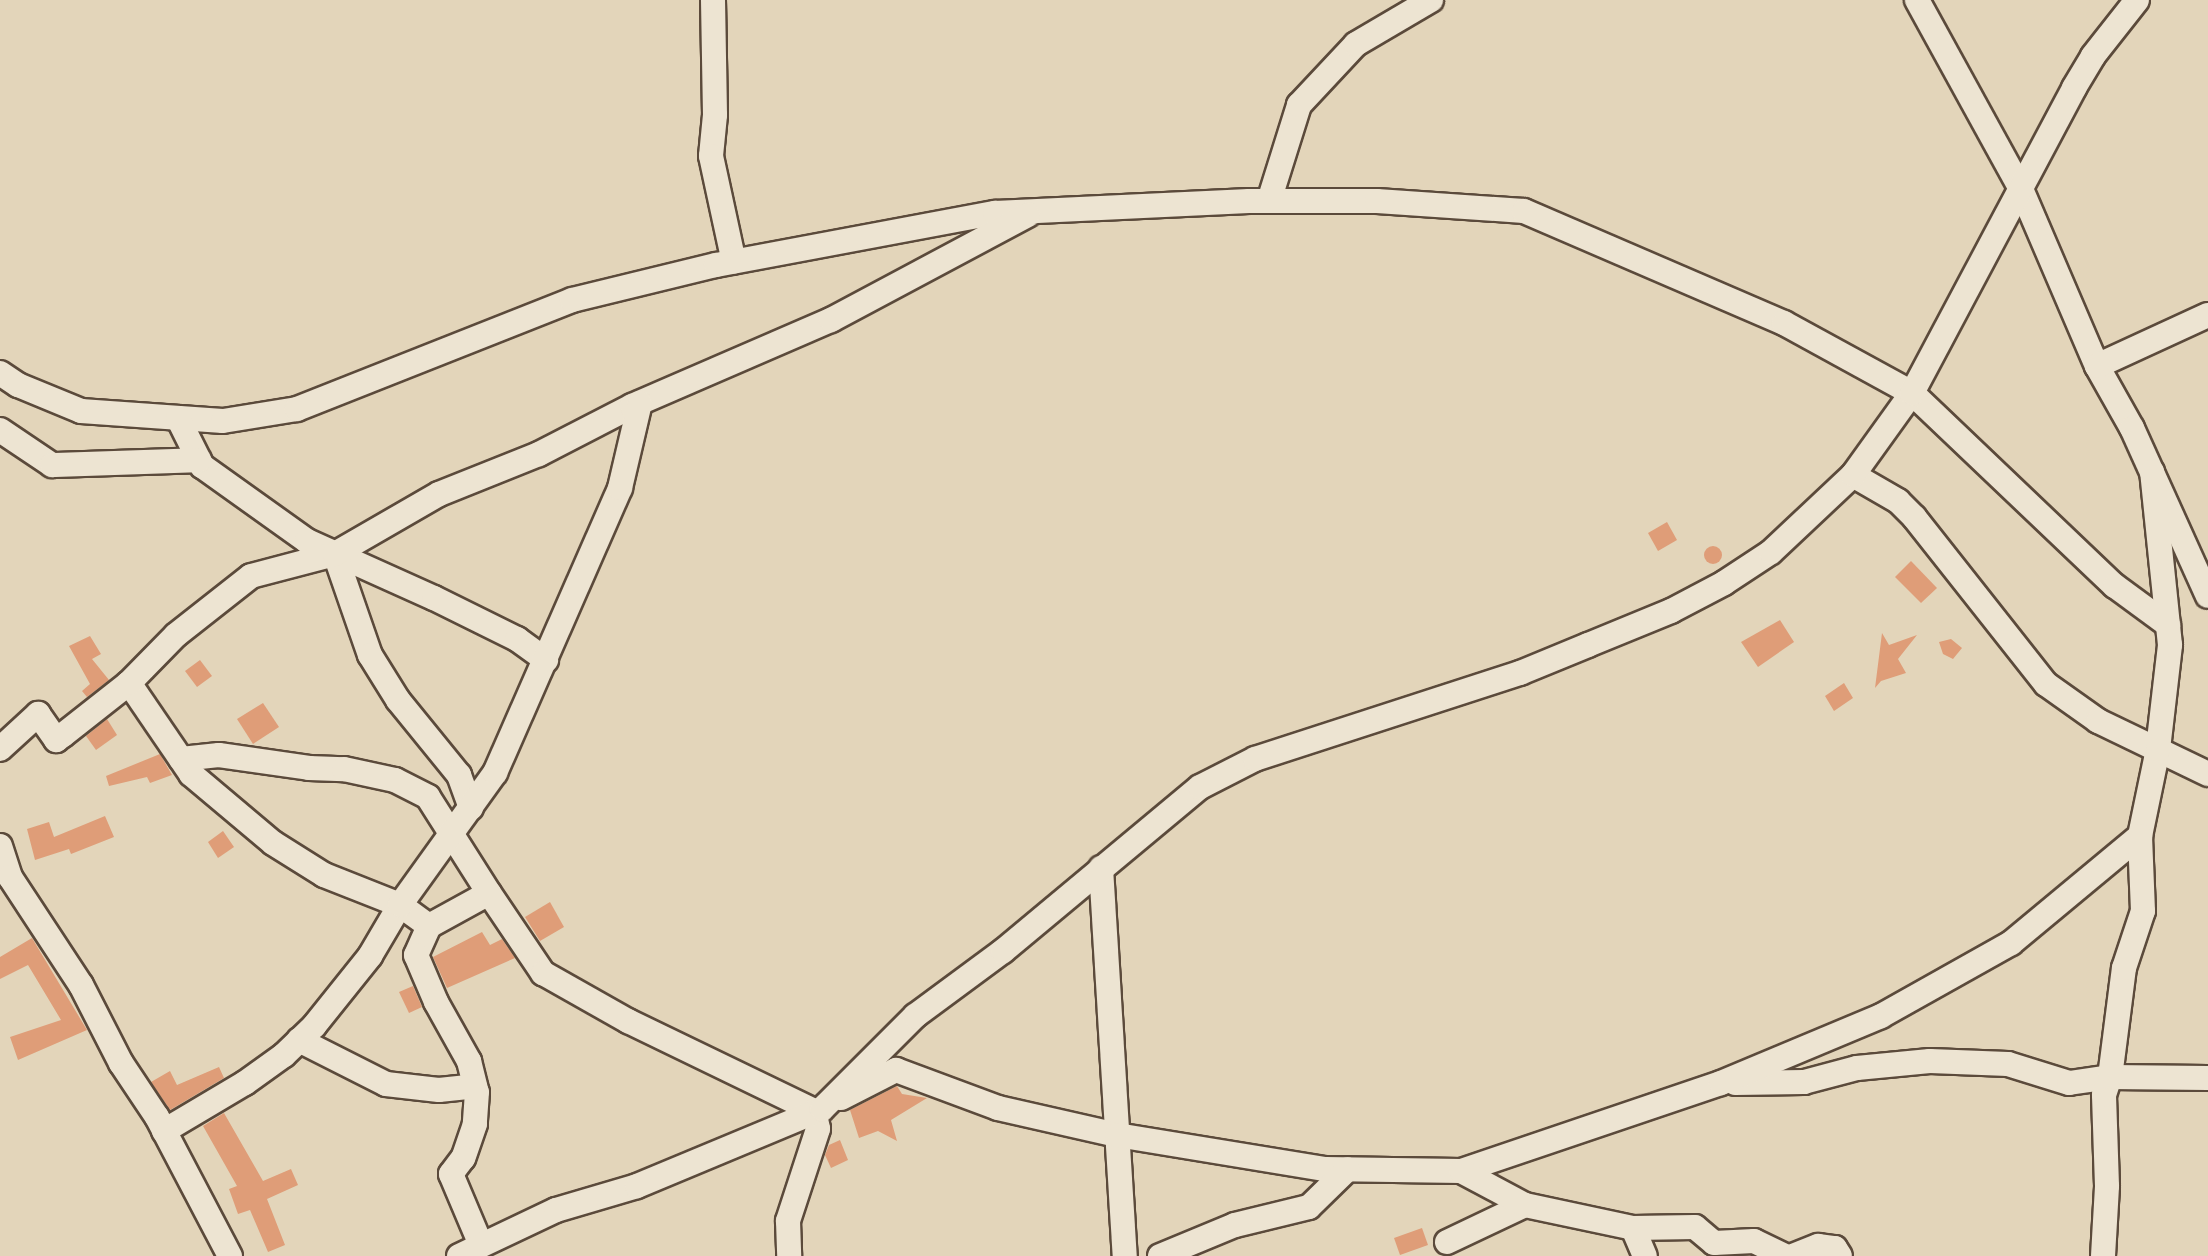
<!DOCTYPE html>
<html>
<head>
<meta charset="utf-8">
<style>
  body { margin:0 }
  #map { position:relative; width:2208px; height:1256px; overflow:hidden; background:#e3d5ba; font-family:"Libre Caslon Text",serif }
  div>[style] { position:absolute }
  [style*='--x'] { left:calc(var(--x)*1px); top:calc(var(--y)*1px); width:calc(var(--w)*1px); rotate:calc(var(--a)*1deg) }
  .building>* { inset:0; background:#df9d78 }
  .round { border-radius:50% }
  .roads { filter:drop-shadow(2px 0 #5b4a3b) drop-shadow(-2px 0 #5b4a3b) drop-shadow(0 2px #5b4a3b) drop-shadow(0 -2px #5b4a3b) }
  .minor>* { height:24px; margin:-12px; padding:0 12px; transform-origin:12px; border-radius:12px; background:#ede4d2 }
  span { translate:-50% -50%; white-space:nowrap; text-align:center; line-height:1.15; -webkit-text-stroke:6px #ede4d2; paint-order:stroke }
</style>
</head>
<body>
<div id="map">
  <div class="building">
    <div style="clip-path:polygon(1667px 522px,1677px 540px,1658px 551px,1648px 533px)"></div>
    <div class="round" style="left:1704px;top:546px;width:18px;height:18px"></div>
    <div style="clip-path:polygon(1911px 561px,1937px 588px,1921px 603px,1895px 577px)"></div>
    <div style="clip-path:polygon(1780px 620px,1794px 642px,1758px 667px,1741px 642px)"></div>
    <div style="clip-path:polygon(1882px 633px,1889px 645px,1917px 635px,1898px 659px,1906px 673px,1881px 681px,1875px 688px)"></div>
    <div style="clip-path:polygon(90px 636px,101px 654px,92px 659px,109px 680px,87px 697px,82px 691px,90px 684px,69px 646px)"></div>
    <div style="clip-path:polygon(1951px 639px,1962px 648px,1953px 659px,1943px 654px,1939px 642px)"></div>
    <div style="clip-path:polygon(200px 660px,212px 676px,197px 687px,185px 671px)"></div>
    <div style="clip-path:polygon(1844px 683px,1853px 698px,1834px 711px,1825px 696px)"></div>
    <div style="clip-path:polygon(263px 703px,279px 727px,253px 744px,237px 719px)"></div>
    <div style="clip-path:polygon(107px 719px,117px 735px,96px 750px,86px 736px)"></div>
    <div style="clip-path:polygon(160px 754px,172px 775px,150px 783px,147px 777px,109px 786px,106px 776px)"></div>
    <div style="clip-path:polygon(105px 816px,114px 837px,71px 854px,69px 849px,35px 860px,27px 829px,49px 822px,54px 837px)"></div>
    <div style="clip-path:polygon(223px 831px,234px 847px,218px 858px,208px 842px)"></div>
    <div style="clip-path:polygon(550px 902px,564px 927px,540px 941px,525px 917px)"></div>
    <div style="clip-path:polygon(482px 932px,490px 945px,502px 939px,515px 958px,447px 988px,433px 957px)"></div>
    <div style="clip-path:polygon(32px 938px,87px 1030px,18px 1060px,10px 1037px,61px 1020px,28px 965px,0 979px,0 957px)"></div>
    <div style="clip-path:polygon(413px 986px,422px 1007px,409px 1013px,399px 992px)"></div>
    <div style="clip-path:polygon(219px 1067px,224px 1078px,170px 1110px,151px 1082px,170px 1071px,177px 1085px)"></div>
    <div style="clip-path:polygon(897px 1086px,902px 1094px,927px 1098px,891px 1120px,897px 1141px,878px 1131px,859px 1138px,850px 1110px)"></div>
    <div style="clip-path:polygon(224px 1113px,263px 1181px,291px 1169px,298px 1185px,267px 1199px,285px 1245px,268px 1252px,250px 1210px,238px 1214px,229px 1189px,237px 1186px,203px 1126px)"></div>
    <div style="clip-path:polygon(840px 1140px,848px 1160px,831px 1168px,825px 1155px,829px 1145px)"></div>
    <div style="clip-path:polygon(1422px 1228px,1428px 1245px,1400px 1255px,1394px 1238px)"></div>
  </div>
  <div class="roads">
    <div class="minor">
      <div style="--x:713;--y:0;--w:115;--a:89"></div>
      <div style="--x:715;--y:115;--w:41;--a:95.6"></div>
      <div style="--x:711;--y:156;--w:108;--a:77.8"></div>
      <div style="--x:1917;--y:0;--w:216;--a:61.2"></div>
      <div style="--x:2021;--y:189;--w:193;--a:66.8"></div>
      <div style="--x:2097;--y:366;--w:71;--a:60.6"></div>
      <div style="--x:2132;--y:428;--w:184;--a:65.7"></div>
      <div style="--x:1269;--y:201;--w:101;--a:-72.6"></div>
      <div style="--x:1299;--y:105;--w:83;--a:-46.9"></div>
      <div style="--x:1356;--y:44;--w:87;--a:-30.4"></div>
      <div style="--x:2097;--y:366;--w:122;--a:-24.7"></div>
      <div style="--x:0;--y:373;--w:22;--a:34"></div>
      <div style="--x:18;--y:385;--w:68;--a:22.4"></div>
      <div style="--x:81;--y:411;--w:142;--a:4"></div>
      <div style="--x:223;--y:421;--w:75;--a:-9.2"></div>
      <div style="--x:297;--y:409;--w:296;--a:-21.6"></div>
      <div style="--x:572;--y:300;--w:148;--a:-13.7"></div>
      <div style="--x:716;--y:265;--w:284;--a:-10.6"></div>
      <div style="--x:995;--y:213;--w:254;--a:-2.7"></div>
      <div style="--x:1249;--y:201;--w:128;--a:0"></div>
      <div style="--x:1377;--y:201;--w:147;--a:3.9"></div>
      <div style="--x:1524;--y:211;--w:283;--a:23.3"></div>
      <div style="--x:1784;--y:323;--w:146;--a:28.7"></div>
      <div style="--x:1912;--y:393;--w:280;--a:43.6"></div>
      <div style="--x:2115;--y:586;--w:66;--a:36.3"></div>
      <div style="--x:178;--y:418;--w:54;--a:63.4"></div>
      <div style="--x:202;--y:466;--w:129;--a:35.5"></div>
      <div style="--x:307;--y:541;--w:139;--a:24.2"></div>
      <div style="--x:434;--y:598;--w:93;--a:26.3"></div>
      <div style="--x:517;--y:639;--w:36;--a:36"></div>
      <div style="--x:0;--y:430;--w:63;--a:33.9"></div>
      <div style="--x:52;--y:465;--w:147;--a:-1.9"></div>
      <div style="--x:1853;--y:475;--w:52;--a:30"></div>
      <div style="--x:1898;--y:501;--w:23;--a:45"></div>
      <div style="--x:1914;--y:517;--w:213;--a:51.7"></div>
      <div style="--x:2046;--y:684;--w:64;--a:35.4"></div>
      <div style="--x:2098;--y:721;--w:122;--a:25.7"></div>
      <div style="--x:335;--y:554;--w:107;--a:70.9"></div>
      <div style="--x:370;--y:655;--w:53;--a:58.1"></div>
      <div style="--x:398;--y:700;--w:97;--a:50.9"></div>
      <div style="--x:459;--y:775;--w:35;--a:70"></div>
      <div style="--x:129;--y:683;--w:110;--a:55.7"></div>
      <div style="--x:191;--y:774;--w:107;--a:40.1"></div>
      <div style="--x:273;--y:843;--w:60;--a:32.1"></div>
      <div style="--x:324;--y:875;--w:82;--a:21.5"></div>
      <div style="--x:400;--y:905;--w:36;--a:36"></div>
      <div style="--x:429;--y:926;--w:68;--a:-28.8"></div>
      <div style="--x:489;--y:893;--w:97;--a:56"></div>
      <div style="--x:543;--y:973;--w:98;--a:29.5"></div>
      <div style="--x:628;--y:1021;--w:207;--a:25.8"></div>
      <div style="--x:814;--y:1111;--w:18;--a:77"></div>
      <div style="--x:818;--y:1129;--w:97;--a:108.1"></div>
      <div style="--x:788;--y:1221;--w:35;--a:88"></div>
      <div style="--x:0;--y:749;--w:52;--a:-42.6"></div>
      <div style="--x:38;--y:714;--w:32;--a:55"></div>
      <div style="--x:56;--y:740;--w:9;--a:-36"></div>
      <div style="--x:63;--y:735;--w:84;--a:-38.2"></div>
      <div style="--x:129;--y:683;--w:67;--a:-45.6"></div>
      <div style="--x:176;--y:635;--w:95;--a:-38.2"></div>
      <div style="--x:251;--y:576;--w:87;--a:-14.7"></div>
      <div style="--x:335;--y:554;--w:120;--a:-30"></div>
      <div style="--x:439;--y:494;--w:108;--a:-21.8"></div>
      <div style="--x:539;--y:454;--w:105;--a:-27.3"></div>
      <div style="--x:632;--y:406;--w:217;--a:-23.4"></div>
      <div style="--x:831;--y:320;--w:223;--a:-28.1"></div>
      <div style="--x:181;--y:759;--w:38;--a:-6"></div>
      <div style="--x:219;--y:755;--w:91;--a:8.2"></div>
      <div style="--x:309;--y:768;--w:35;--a:2"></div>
      <div style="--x:344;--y:769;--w:52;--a:12.2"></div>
      <div style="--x:395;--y:780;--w:37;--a:27"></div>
      <div style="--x:428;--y:797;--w:114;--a:57.6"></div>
      <div style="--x:0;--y:846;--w:33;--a:72"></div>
      <div style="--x:10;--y:877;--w:129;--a:56.7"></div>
      <div style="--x:81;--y:985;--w:88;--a:62.9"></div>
      <div style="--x:121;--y:1063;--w:65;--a:56.3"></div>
      <div style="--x:157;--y:1117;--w:157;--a:62.3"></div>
      <div style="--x:1101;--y:868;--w:389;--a:86.5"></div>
      <div style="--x:429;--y:926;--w:32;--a:114"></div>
      <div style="--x:416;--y:955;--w:51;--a:66.9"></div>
      <div style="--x:436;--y:1002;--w:68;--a:60.8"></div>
      <div style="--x:469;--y:1061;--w:32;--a:76"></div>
      <div style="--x:477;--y:1092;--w:32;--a:94"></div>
      <div style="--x:475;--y:1124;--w:36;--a:109"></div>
      <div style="--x:463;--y:1158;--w:20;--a:127"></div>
      <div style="--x:451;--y:1174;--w:77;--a:67.1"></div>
      <div style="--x:299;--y:1040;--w:97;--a:26.8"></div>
      <div style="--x:386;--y:1084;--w:53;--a:6.5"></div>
      <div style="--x:439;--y:1090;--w:36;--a:-6"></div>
      <div style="--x:1735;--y:1083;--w:69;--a:-0.8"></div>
      <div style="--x:1804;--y:1082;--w:55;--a:-14.8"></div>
      <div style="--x:1857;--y:1068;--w:73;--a:-5.5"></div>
      <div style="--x:1930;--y:1061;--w:78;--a:2.2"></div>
      <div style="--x:2008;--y:1064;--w:64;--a:17.3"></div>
      <div style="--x:2069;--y:1083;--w:41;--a:-8.3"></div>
      <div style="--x:2110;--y:1077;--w:98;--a:0.6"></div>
      <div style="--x:841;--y:1098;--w:62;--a:-27"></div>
      <div style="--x:896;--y:1070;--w:109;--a:20.4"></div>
      <div style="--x:998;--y:1108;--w:122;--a:12.8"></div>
      <div style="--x:1117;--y:1135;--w:211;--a:9.3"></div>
      <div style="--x:1325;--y:1169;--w:136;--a:0.8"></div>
      <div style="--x:1461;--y:1171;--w:274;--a:-18.7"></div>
      <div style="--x:1721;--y:1083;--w:173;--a:-22.7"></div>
      <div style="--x:1881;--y:1016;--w:149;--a:-29.3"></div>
      <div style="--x:2011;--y:943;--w:168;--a:-39.7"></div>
      <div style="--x:2140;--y:836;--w:89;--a:-78.3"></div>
      <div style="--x:2158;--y:749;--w:105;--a:-83.4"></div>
      <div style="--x:2170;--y:645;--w:174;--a:-95.9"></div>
      <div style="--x:164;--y:1131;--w:94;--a:-30.7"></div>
      <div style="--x:245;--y:1083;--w:48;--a:-35.7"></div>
      <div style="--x:284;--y:1055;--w:42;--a:-44"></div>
      <div style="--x:314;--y:1026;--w:90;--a:-51.3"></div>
      <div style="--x:370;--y:956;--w:59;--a:-59.5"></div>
      <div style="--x:400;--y:905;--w:163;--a:-54.3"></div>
      <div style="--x:495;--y:773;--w:311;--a:-66.3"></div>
      <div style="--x:620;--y:488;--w:87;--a:-76.8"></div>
      <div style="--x:1525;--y:1205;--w:110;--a:12"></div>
      <div style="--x:1633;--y:1228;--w:30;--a:67"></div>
      <div style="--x:1633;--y:1228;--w:62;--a:-0.9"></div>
      <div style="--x:1695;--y:1227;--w:25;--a:40"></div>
      <div style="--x:1714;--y:1243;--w:40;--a:-2.9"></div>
      <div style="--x:1754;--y:1241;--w:34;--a:26"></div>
      <div style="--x:1447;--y:1242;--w:86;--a:-25.4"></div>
      <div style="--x:1525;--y:1205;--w:72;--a:-152"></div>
      <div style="--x:459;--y:1256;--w:107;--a:-25.4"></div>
      <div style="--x:556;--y:1210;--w:84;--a:-16.5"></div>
      <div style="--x:637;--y:1186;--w:200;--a:-22.6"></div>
      <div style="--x:822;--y:1109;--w:132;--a:-45"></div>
      <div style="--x:915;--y:1016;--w:109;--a:-36.5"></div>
      <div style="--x:1003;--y:951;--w:256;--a:-39.8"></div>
      <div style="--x:1200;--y:787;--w:62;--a:-27"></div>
      <div style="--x:1255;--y:759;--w:279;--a:-18"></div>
      <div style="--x:1520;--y:673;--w:74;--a:-22.4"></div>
      <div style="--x:1588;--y:645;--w:90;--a:-22.3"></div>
      <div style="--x:1671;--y:611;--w:60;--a:-27.8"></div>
      <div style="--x:1724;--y:583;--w:56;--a:-33.4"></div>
      <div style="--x:1771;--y:552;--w:112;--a:-43.2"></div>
      <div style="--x:1853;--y:475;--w:101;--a:-54.3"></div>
      <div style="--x:1912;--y:393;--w:345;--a:-62"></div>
      <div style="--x:2074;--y:88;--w:37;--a:-59"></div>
      <div style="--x:2093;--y:56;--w:71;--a:-51.8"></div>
      <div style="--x:1160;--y:1256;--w:81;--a:-22.5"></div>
      <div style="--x:1235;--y:1225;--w:76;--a:-13.7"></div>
      <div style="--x:1309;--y:1207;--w:54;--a:-44.3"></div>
      <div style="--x:1793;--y:1256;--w:27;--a:-22"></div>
      <div style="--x:1818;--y:1246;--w:17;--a:7"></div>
      <div style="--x:1835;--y:1248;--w:9;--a:58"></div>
      <div style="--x:2103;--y:1256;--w:70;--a:-86.7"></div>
      <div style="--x:2107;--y:1186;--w:91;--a:-91.9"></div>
      <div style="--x:2104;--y:1095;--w:19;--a:-72"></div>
      <div style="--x:2110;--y:1077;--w:110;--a:-82.7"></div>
      <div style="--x:2124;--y:968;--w:60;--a:-71.6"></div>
      <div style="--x:2143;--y:911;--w:75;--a:-92.3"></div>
    </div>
  </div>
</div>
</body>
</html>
